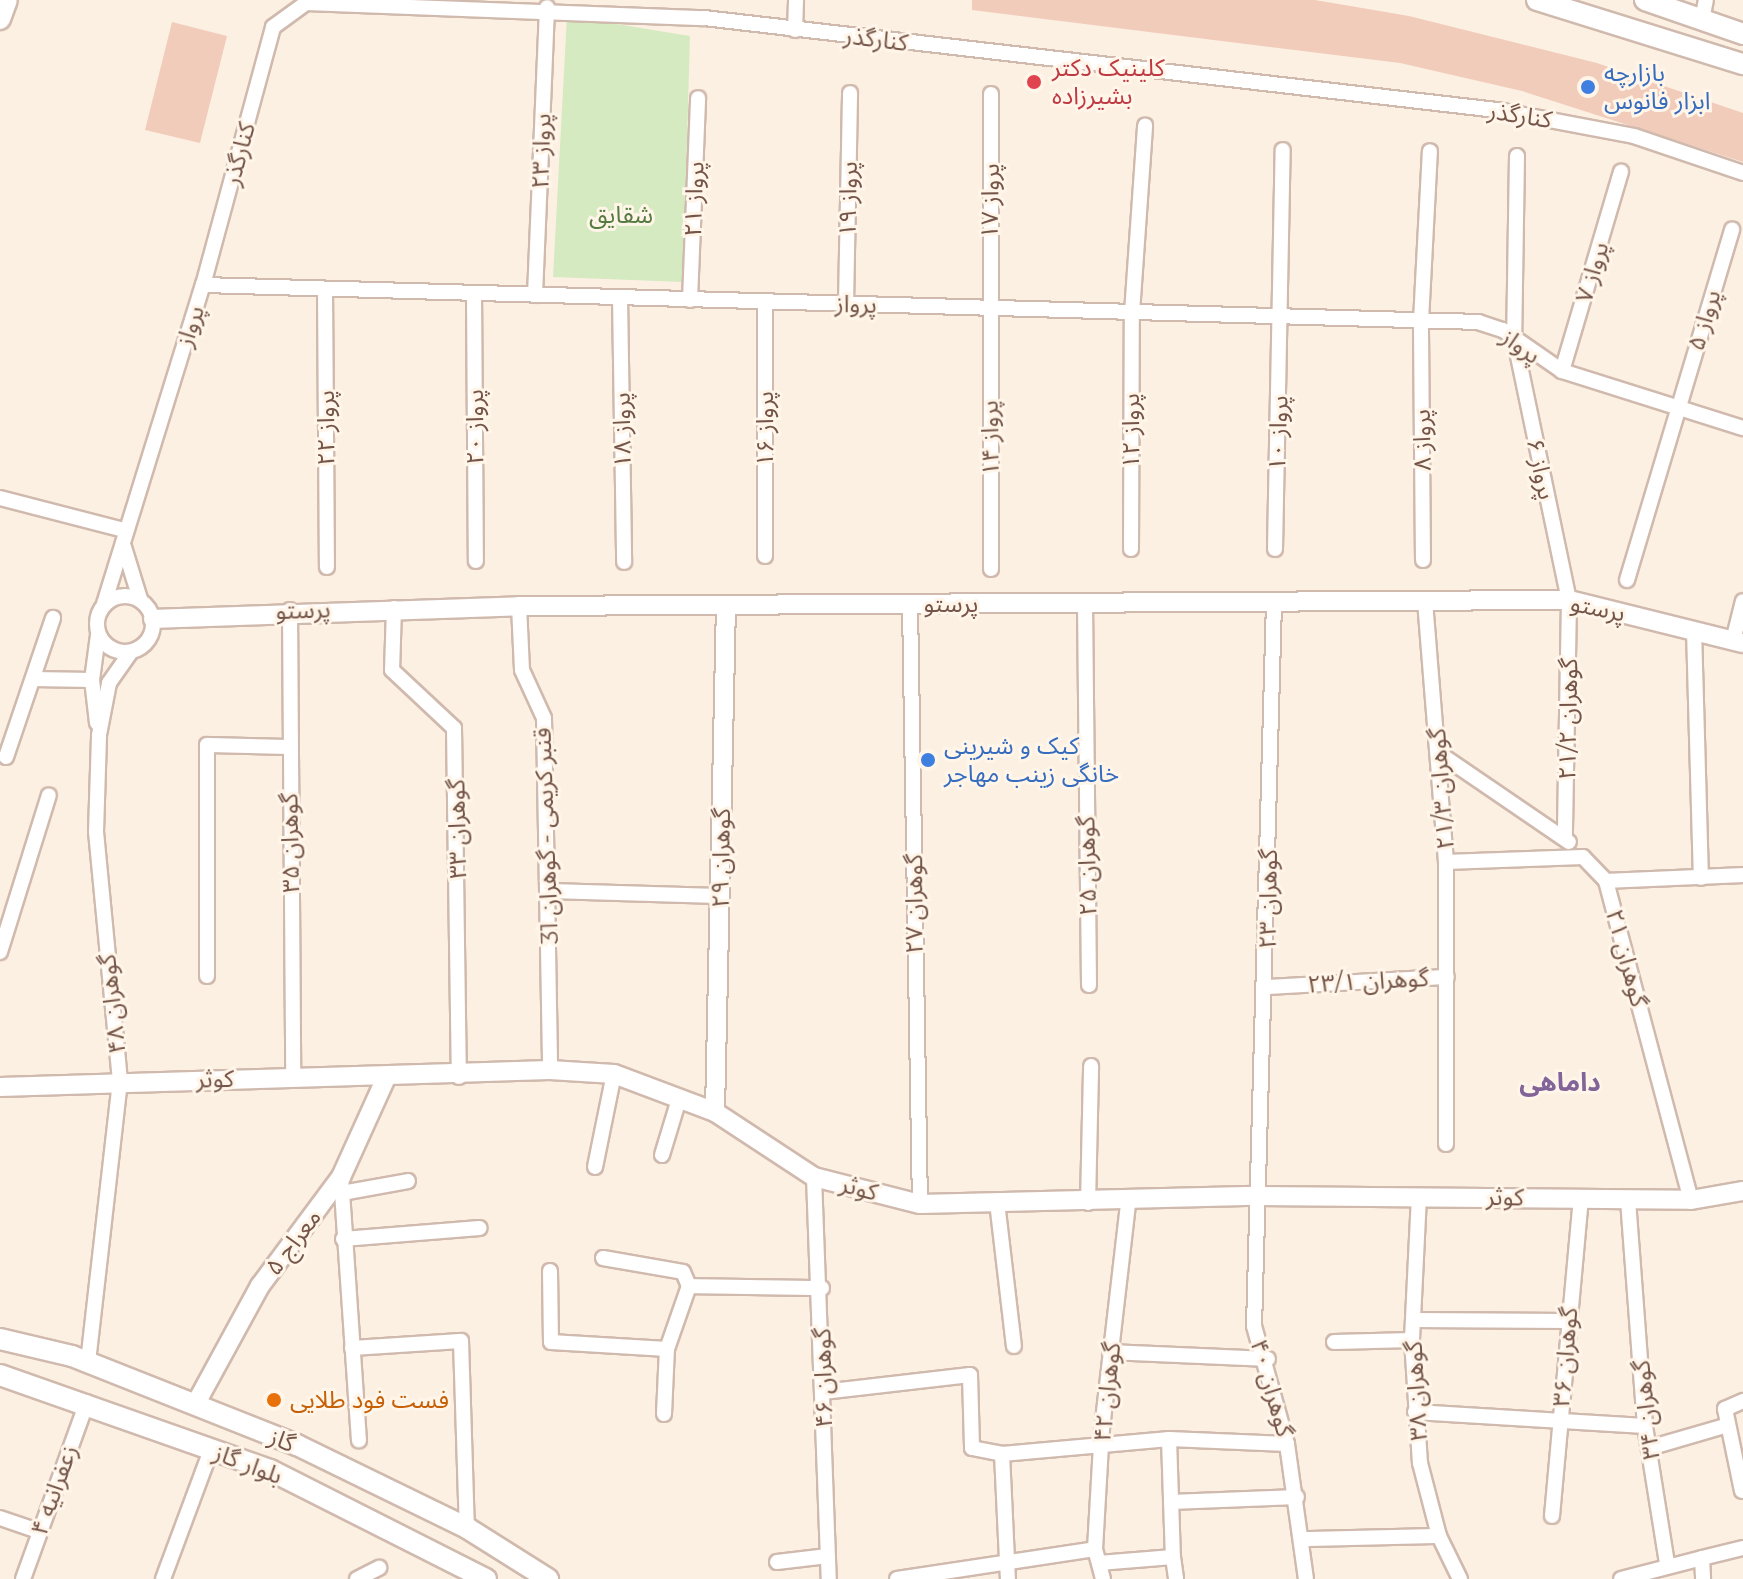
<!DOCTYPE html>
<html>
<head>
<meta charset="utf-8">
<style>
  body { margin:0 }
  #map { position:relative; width:1743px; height:1579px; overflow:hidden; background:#fcf0e3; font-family:Montserrat,"Noto Sans Arabic",sans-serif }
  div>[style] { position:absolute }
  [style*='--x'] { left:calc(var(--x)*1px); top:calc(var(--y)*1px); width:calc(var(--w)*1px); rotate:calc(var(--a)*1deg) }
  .green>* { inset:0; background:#d5eac1 }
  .building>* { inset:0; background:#f2ccba }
  .roads { filter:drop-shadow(2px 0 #d0b9ad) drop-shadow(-2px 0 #d0b9ad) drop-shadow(0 2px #d0b9ad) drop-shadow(0 -2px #d0b9ad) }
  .minor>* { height:14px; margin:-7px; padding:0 7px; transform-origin:7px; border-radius:7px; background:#fff }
  .minor>.ring { margin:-7px; padding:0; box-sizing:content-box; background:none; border:14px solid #fff; border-radius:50% }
  .tertiary>* { height:18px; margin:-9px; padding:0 9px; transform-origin:9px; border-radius:9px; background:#fff }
  .secondary>* { height:20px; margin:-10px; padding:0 10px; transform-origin:10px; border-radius:10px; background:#fff }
  .dots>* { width:22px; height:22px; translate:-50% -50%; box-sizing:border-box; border:4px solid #fff5e9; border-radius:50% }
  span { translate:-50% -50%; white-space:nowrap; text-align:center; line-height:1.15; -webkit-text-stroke:6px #fff5e9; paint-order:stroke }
  .street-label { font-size:24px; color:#755549 }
  .health-label { font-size:24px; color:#be3a42 }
  .left { translate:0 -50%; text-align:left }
  .shop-label { font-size:24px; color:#366cbe }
  .park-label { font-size:24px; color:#567b41 }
  .food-label { font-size:24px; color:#c56008 }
  .neighbourhood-label { font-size:26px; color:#826498; font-weight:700 }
</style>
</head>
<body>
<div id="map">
  <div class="green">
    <div style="clip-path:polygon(567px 16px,690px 36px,683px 282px,553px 277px)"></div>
  </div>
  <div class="building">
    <div style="clip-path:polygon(972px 0,1315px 0,1409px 16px,1597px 63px,1743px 113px,1743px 162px,1522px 91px,1400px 63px,972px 10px)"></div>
    <div style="clip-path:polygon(172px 22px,227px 36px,200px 143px,145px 130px)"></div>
  </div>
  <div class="roads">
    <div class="minor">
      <div style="--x:1702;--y:20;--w:20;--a:-79"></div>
      <div style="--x:795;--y:30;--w:30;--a:-88"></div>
      <div style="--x:991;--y:94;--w:475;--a:90"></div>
      <div style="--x:1517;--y:156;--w:181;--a:90.9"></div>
      <div style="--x:1514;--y:337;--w:269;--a:78.2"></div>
      <div style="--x:1569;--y:600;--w:238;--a:91"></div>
      <div style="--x:203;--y:285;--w:267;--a:-74.8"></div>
      <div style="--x:273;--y:27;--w:41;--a:-36"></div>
      <div style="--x:306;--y:3;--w:398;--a:2.2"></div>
      <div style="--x:704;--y:18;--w:798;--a:6.62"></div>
      <div style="--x:1497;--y:110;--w:139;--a:10.7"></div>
      <div style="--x:1634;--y:136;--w:115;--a:18.7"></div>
      <div style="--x:325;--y:289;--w:278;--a:89.6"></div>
      <div style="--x:474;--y:293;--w:268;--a:89.6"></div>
      <div style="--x:535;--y:295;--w:288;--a:-87.6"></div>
      <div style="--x:620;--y:297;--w:265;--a:89.1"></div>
      <div style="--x:690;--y:300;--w:202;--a:-87.7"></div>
      <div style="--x:846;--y:304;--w:211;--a:-88.9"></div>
      <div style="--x:1562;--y:371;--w:208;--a:-73.5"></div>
      <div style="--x:0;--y:498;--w:128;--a:14.5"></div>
      <div style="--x:124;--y:547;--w:54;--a:72.9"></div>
      <div style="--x:1131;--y:549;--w:236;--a:-89.8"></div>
      <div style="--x:1132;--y:313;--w:188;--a:-86"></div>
      <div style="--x:1275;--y:549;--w:399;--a:-88.9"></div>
      <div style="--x:765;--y:556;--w:254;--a:-90"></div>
      <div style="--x:1423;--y:560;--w:239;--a:-90.5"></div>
      <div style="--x:1421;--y:321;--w:170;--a:-87"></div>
      <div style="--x:1627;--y:580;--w:366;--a:-73.3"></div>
      <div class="ring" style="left:97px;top:596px;width:42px;height:42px"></div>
      <div style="--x:1425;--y:601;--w:262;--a:85.4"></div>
      <div style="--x:1446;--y:862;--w:282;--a:90"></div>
      <div style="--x:1274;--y:602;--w:724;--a:91.58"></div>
      <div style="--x:1254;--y:1326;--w:123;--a:74.4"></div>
      <div style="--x:1287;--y:1444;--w:136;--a:82"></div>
      <div style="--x:1085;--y:603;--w:382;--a:89.4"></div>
      <div style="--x:104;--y:604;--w:334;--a:-72.8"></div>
      <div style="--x:203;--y:285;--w:1276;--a:1.66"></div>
      <div style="--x:1478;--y:322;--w:26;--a:18"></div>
      <div style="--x:1503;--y:330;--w:72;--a:34.8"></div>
      <div style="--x:1562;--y:371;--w:190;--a:17.5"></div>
      <div style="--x:910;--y:604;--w:600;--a:89.05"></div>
      <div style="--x:519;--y:606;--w:64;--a:87.3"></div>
      <div style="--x:522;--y:670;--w:53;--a:65.4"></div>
      <div style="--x:544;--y:718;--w:352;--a:89"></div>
      <div style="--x:394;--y:608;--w:62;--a:91.8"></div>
      <div style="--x:392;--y:670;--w:85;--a:43.1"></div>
      <div style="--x:454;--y:728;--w:349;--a:89.2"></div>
      <div style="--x:290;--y:610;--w:467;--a:89.6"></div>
      <div style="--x:1694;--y:630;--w:248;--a:88.4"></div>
      <div style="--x:1733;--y:641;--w:41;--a:-76"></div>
      <div style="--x:33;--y:679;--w:59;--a:1"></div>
      <div style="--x:97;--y:723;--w:43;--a:-96.6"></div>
      <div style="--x:92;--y:680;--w:45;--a:-82.4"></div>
      <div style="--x:1440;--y:754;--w:156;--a:34.3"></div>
      <div style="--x:6;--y:757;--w:147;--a:-71.3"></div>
      <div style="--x:1446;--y:862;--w:137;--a:-2.1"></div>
      <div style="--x:1583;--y:857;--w:33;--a:46"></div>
      <div style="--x:1606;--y:881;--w:330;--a:75.1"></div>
      <div style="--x:1606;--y:881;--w:137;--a:-2.5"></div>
      <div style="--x:549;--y:891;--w:171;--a:1.7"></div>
      <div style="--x:0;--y:952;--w:164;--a:-72.7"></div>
      <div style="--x:207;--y:976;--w:231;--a:-90"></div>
      <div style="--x:207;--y:745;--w:83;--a:1.4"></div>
      <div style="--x:1266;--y:987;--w:181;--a:-3.2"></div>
      <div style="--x:662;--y:1155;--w:59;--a:-73.1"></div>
      <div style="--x:595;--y:1167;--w:95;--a:-78.5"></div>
      <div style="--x:341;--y:1177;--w:264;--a:86.1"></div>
      <div style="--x:814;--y:1177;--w:402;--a:87.9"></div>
      <div style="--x:342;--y:1193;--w:67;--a:-10.3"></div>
      <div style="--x:1419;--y:1196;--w:144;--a:92.8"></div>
      <div style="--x:1412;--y:1340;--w:123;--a:86.3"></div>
      <div style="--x:1420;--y:1463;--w:75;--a:75.4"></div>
      <div style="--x:1439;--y:1536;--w:48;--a:64"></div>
      <div style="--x:1628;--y:1200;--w:227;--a:85.7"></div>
      <div style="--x:1645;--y:1426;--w:139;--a:80.9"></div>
      <div style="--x:997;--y:1202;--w:145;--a:83.3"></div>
      <div style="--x:1088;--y:1203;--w:137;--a:-88.7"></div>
      <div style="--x:343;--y:1239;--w:137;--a:-4.6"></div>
      <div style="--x:603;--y:1258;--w:81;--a:9.9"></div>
      <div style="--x:683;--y:1272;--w:15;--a:67"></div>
      <div style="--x:689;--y:1286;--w:133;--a:0.9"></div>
      <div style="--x:550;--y:1271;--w:71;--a:89.2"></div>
      <div style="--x:551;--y:1342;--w:116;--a:3.5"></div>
      <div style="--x:1413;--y:1320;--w:155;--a:0.4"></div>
      <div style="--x:1334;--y:1342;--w:78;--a:-1.5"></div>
      <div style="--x:352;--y:1348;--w:109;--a:-3.7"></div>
      <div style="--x:461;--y:1341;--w:187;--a:88.2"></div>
      <div style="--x:1110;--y:1352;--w:158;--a:2.5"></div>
      <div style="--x:88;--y:1362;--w:283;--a:-83.5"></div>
      <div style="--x:120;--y:1081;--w:250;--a:-95.5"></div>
      <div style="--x:96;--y:832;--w:97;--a:-88.2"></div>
      <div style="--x:99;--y:735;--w:53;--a:-79.1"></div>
      <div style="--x:109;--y:683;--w:38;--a:-55"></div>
      <div style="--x:823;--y:1392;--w:148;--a:-6.6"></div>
      <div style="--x:970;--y:1375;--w:73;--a:88.4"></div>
      <div style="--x:972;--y:1448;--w:31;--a:11"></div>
      <div style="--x:1002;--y:1454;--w:125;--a:87.3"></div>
      <div style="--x:1415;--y:1412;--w:230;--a:3.5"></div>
      <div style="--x:664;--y:1414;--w:65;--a:-87.4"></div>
      <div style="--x:667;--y:1349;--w:67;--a:-70.8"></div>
      <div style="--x:1169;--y:1439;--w:118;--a:2.4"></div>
      <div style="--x:1649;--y:1448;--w:82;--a:-16.2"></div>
      <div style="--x:1002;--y:1454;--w:168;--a:-5.1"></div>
      <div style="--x:1169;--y:1439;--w:118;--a:88.1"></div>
      <div style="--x:1742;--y:1491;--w:84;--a:-101.7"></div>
      <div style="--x:1725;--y:1409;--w:20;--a:-24"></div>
      <div style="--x:1171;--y:1502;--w:126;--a:-2.3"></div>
      <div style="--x:1552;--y:1516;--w:318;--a:-84.8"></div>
      <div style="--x:0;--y:1518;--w:40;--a:18.9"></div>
      <div style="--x:1306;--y:1539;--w:133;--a:-1.3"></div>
      <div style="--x:1702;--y:1558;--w:42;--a:-13.7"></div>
      <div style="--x:777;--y:1562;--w:51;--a:-6.7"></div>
      <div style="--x:1099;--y:1563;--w:74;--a:-4.6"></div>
      <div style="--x:1173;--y:1557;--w:22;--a:82"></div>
      <div style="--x:23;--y:1579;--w:188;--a:-70.1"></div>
      <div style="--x:163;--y:1579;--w:138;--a:-69.6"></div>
      <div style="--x:357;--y:1579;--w:25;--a:-27"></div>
      <div style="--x:897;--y:1579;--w:200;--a:-8.6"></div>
      <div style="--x:1103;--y:1579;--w:31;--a:-105"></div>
      <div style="--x:1095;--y:1549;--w:120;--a:-86.7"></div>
      <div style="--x:1102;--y:1429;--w:226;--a:-83.4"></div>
      <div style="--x:1621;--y:1579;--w:84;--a:-14.5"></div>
      <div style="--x:1702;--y:1558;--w:21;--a:87"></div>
    </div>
    <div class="tertiary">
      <div style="--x:153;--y:619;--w:366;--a:-2"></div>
      <div style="--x:519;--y:606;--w:1050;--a:-0.33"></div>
      <div style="--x:1569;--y:600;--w:179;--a:13.9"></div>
      <div style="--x:0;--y:1087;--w:550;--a:-1.77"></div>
      <div style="--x:550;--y:1070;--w:64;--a:3.6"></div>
      <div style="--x:614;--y:1074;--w:108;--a:20.6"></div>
      <div style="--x:715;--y:1112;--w:118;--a:33.3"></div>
      <div style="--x:814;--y:1177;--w:109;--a:14.3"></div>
      <div style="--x:920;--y:1204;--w:336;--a:-1.4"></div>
      <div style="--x:1256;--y:1196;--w:435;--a:0.5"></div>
      <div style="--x:1691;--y:1200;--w:53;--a:-9.8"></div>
      <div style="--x:715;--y:1112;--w:507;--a:-88.76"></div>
      <div style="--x:195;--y:1405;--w:136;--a:-61.4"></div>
      <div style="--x:260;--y:1286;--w:136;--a:-53.4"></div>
      <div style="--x:341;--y:1177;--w:109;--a:-65.6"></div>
    </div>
    <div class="secondary">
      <div style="--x:1537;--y:0;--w:216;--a:17.3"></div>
      <div style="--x:1645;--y:0;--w:104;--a:19.1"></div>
      <div style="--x:0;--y:19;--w:20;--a:-70"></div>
      <div style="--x:0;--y:1339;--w:74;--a:13.3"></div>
      <div style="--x:72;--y:1356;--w:242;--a:21.6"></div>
      <div style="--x:297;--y:1445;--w:189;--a:26"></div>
      <div style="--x:467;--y:1528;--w:96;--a:32.2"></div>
      <div style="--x:0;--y:1375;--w:286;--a:19.4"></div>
      <div style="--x:270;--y:1470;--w:242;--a:26.8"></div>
    </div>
  </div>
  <div class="dots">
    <div style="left:1034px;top:82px;background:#e0444e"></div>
    <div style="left:1588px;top:87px;background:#3f7fe0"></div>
    <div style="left:928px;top:760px;background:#3f7fe0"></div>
    <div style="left:274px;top:1400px;background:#e8710a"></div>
  </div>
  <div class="street-label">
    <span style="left:876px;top:39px;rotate:7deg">کنارگذر</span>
    <span style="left:1520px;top:115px;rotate:9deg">کنارگذر</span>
    <span style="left:541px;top:151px;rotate:-88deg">پرواز ۲۳</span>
    <span style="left:239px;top:154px;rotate:-75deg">کنارگذر</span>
    <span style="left:694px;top:199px;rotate:-88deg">پرواز ۲۱</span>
    <span style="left:848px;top:199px;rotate:-89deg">پرواز ۱۹</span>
    <span style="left:990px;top:201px;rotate:-89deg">پرواز ۱۷</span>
    <span style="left:1592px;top:272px;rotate:-73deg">پرواز ۷</span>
    <span style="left:856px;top:304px;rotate:2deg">پرواز</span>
    <span style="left:1704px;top:320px;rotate:-73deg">پرواز ۵</span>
    <span style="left:190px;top:326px;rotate:-71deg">پرواز</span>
    <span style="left:1521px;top:346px;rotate:36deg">پرواز</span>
    <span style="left:475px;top:427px;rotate:-90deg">پرواز ۲۰</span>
    <span style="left:326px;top:428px;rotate:-90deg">پرواز ۲۲</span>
    <span style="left:765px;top:429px;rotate:-90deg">پرواز ۱۶</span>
    <span style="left:622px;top:430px;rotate:-91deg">پرواز ۱۸</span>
    <span style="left:1131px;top:431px;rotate:-90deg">پرواز ۱۲</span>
    <span style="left:1278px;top:433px;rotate:-88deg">پرواز ۱۰</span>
    <span style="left:990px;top:438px;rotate:-91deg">پرواز ۱۴</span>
    <span style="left:1422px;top:440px;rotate:-91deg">پرواز ۸</span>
    <span style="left:1541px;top:469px;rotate:78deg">پرواز ۶</span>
    <span style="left:951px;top:604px">پرستو</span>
    <span style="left:1598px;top:608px;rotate:12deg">پرستو</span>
    <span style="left:303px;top:610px;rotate:-2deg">پرستو</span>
    <span style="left:1568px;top:719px;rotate:-89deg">گوهران ۲۱/۲</span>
    <span style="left:1441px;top:789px;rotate:-94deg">گوهران ۲۱/۳</span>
    <span style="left:457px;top:829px;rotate:-91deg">گوهران ۳۳</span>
    <span style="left:546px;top:836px;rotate:-92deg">قنبر کریمی - گوهران 31</span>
    <span style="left:290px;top:843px;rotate:-91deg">گوهران ۳۵</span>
    <span style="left:721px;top:858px;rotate:-89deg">گوهران ۲۹</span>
    <span style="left:1087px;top:866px;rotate:-91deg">گوهران ۲۵</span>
    <span style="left:1268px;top:899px;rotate:-89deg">گوهران ۲۳</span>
    <span style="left:914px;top:904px;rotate:-90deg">گوهران ۲۷</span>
    <span style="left:1627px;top:958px;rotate:75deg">گوهران ۲۱</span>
    <span style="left:1368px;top:981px;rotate:-3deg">گوهران ۲۳/۱</span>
    <span style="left:112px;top:1004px;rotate:-96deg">گوهران ۴۸</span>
    <span style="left:215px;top:1079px;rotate:-1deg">کوثر</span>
    <span style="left:859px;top:1188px;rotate:15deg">کوثر</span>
    <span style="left:1505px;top:1197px;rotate:1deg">کوثر</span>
    <span style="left:293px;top:1242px;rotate:-53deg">معراج ۵</span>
    <span style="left:1565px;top:1357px;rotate:-85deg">گوهران ۳۶</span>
    <span style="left:823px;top:1378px;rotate:-91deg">گوهران ۴۶</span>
    <span style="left:1272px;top:1388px;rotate:74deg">گوهران ۴۰</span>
    <span style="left:1416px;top:1391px;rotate:-93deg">گوهران ۳۸</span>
    <span style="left:1107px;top:1392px;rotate:-84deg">گوهران ۴۲</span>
    <span style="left:1646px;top:1410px;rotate:-96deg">گوهران ۳۴</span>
    <span style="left:282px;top:1440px;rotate:22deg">گاز</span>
    <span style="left:248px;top:1464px;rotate:21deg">بلوار گاز</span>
    <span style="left:54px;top:1490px;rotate:-70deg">زعفرانیه ۴</span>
  </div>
  <div class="health-label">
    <span class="left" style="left:1052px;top:82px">کلینیک دکتر<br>بشیرزاده</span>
  </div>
  <div class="shop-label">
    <span class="left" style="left:1604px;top:87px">بازارچه<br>ابزار فانوس</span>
    <span class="left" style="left:944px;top:760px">کیک و شیرینی<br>خانگی زینب مهاجر</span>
  </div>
  <div class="park-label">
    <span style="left:621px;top:215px">شقایق</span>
  </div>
  <div class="food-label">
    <span class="left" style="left:290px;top:1400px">فست فود طلایی</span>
  </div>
  <div class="neighbourhood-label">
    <span style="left:1560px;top:1083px">داماهی</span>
  </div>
</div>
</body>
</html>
